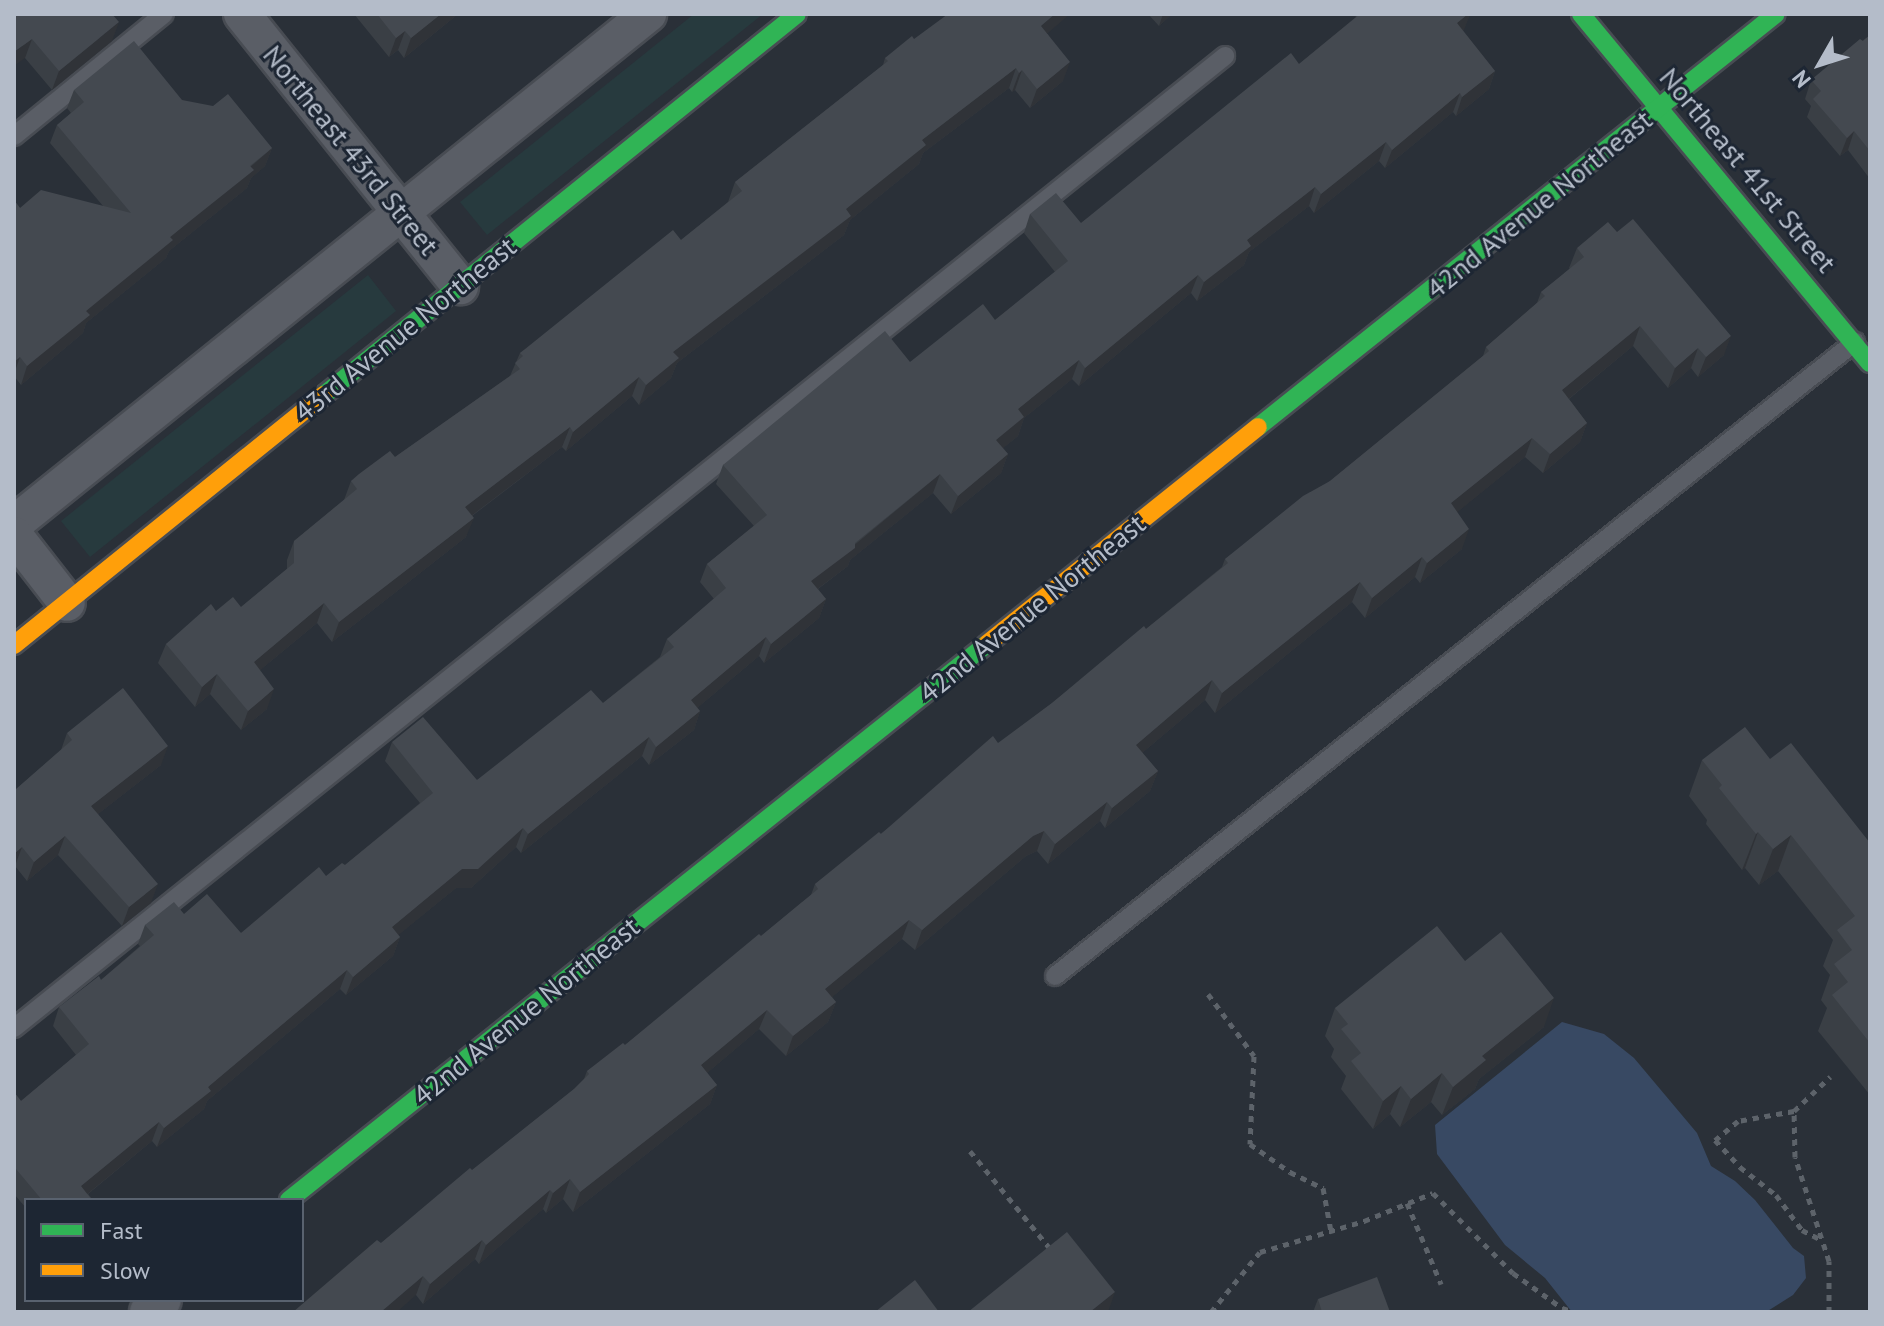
<!DOCTYPE html>
<html>
<head>
<meta charset="utf-8">
<style>
  body { margin:0 }
  #map { position:relative; width:1884px; height:1326px; overflow:hidden; background:#2a3038; font-family:"PT Sans",sans-serif }
  div>[style] { position:absolute }
  [style*='--x'] { left:calc(var(--x)*1px); top:calc(var(--y)*1px); width:calc(var(--w)*1px); rotate:calc(var(--a)*1deg) }
  .green>* { inset:0; background:#273a3e }
  .water>* { inset:0; background:#384963 }
  .path>* { height:5px; margin-top:-2.5px; transform-origin:0; background:repeating-linear-gradient(90deg,#5d636a 0 6px,transparent 0 12px) }
  .roads { filter:drop-shadow(2px 0 #484c53) drop-shadow(-2px 0 #484c53) drop-shadow(0 2px #484c53) drop-shadow(0 -2px #484c53) }
  .lane>* { height:18px; margin:-9px; padding:0 9px; transform-origin:9px; border-radius:9px; background:#5a5e66 }
  .street>* { height:36px; margin:-18px; padding:0 18px; transform-origin:18px; border-radius:18px; background:#5a5e66 }
  .fast>* { height:18px; margin:-9px; padding:0 9px; transform-origin:9px; border-radius:9px; background:#30b455 }
  .slow>* { height:18px; margin:-9px; padding:0 9px; transform-origin:9px; border-radius:9px; background:#ff9f0a }
  .wall>* { inset:0; background:#3a3f45 }
  .shaded-wall>* { inset:0; background:#303338 }
  .building>* { inset:0; background:#444950 }
  span { translate:-50% -50%; white-space:nowrap; text-align:center; line-height:1.15; -webkit-text-stroke:6px #1d2633; paint-order:stroke }
  .street-label { font-size:28px; color:#b4bcc9 }
  .frame { position:absolute; inset:0; border:16px solid #b4bcc9; pointer-events:none }
  .legend { position:absolute; left:24px; top:1198px; width:280px; height:104px; box-sizing:border-box; background:#1d2633; border:2px solid #59626f; margin:0; padding:10px 14px; list-style:none; font-size:24px; color:#b4bcc9 }
  .legend li { display:flex; align-items:center; gap:16px; height:40px }
  .legend b { width:40px; border:2px solid #59626f }
  .north { position:absolute; left:1780px; top:24px; width:80px; height:80px; -webkit-text-stroke:6px #1d2633; paint-order:stroke; rotate:231deg; font-size:22px; font-weight:700; line-height:32px; text-align:center; color:#b4bcc9 }
  .north::after { content:''; display:block; margin:auto; width:28px; height:36px; background:#b4bcc9; clip-path:polygon(50% 0,100% 100%,50% 72%,0 100%) }
</style>
</head>
<body>
<div id="map">
  <div class="green">
    <div style="clip-path:polygon(694px 14px,763px 14px,487px 235px,460px 202px)"></div>
    <div style="clip-path:polygon(368px 275px,396px 311px,90px 557px,61px 521px)"></div>
  </div>
  <div class="water">
    <div style="clip-path:polygon(1562px 1022px,1604px 1034px,1634px 1058px,1697px 1133px,1711px 1166px,1735px 1181px,1755px 1200px,1793px 1248px,1804px 1256px,1806px 1278px,1793px 1295px,1766px 1312px,1572px 1312px,1545px 1278px,1505px 1245px,1437px 1154px,1435px 1125px)"></div>
  </div>
  <div class="path">
    <div style="--x:1208;--y:994;--w:77;--a:53.4"></div>
    <div style="--x:1254;--y:1056;--w:88;--a:92.6"></div>
    <div style="--x:1250;--y:1144;--w:49;--a:35"></div>
    <div style="--x:1290;--y:1172;--w:37;--a:26"></div>
    <div style="--x:1323;--y:1188;--w:44;--a:79.5"></div>
    <div style="--x:1794;--y:1111;--w:57;--a:169.9"></div>
    <div style="--x:1738;--y:1121;--w:30;--a:140"></div>
    <div style="--x:1715;--y:1140;--w:37;--a:47"></div>
    <div style="--x:1740;--y:1167;--w:46;--a:37.9"></div>
    <div style="--x:1776;--y:1195;--w:44;--a:53.4"></div>
    <div style="--x:1802;--y:1230;--w:22;--a:27"></div>
    <div style="--x:970;--y:1151;--w:131;--a:50.6"></div>
    <div style="--x:1407;--y:1203;--w:88;--a:67.2"></div>
    <div style="--x:1211;--y:1312;--w:77;--a:-50.8"></div>
    <div style="--x:1260;--y:1252;--w:109;--a:-16.6"></div>
    <div style="--x:1364;--y:1221;--w:74;--a:-22.1"></div>
    <div style="--x:1433;--y:1193;--w:113;--a:45"></div>
    <div style="--x:1513;--y:1273;--w:60;--a:35.5"></div>
    <div style="--x:1562;--y:1308;--w:13;--a:18"></div>
    <div style="--x:1829;--y:1312;--w:51;--a:-90"></div>
    <div style="--x:1829;--y:1261;--w:109;--a:-108.1"></div>
    <div style="--x:1795;--y:1157;--w:46;--a:-91.2"></div>
    <div style="--x:1794;--y:1111;--w:50;--a:-43.4"></div>
  </div>
  <div class="roads">
    <div class="lane">
      <div style="--x:14;--y:136;--w:193;--a:-39.1"></div>
      <div style="--x:1055;--y:976;--w:1021;--a:-38.4"></div>
      <div style="--x:14;--y:1028;--w:1553;--a:-38.75"></div>
    </div>
    <div class="street">
      <div style="--x:242;--y:14;--w:349;--a:51.3"></div>
      <div style="--x:14;--y:524;--w:814;--a:-38.81"></div>
      <div style="--x:14;--y:535;--w:86;--a:52.1"></div>
      <div style="--x:148;--y:1312;--w:19;--a:-39"></div>
    </div>
    <div class="fast">
      <div style="--x:1581;--y:14;--w:453;--a:50.4"></div>
      <div style="--x:324;--y:395;--w:607;--a:-38.85"></div>
      <div style="--x:1258;--y:427;--w:662;--a:-38.57"></div>
      <div style="--x:289;--y:1200;--w:892;--a:-38.54"></div>
    </div>
    <div class="slow">
      <div style="--x:987;--y:644;--w:347;--a:-38.7"></div>
      <div style="--x:14;--y:645;--w:398;--a:-38.9"></div>
    </div>
  </div>
  <div class="wall">
    <div style="clip-path:polygon(14px 14px,112px 41px,52px 90px,25px 58px)"></div>
    <div style="clip-path:polygon(354px 14px,458px 14px,404px 58px,398px 50px,389px 57px)"></div>
    <div style="clip-path:polygon(1148px 14px,1172px 14px,1159px 26px)"></div>
    <div style="clip-path:polygon(1354px 14px,1470px 14px,1463px 31px,1495px 71px,1489px 89px,1456px 116px,1453px 112px,1385px 168px,1379px 161px,1314px 213px,1309px 206px,1249px 252px,1244px 265px,1197px 301px,1191px 293px,1079px 386px,1072px 379px,1024px 418px,1018px 436px,1003px 448px,1008px 454px,1001px 473px,951px 514px,933px 493px,850px 560px,848px 566px,818px 589px,826px 599px,819px 618px,764px 663px,759px 656px,697px 708px,700px 711px,694px 730px,649px 765px,642px 756px,521px 853px,516px 847px,471px 888px,456px 888px,398px 935px,400px 937px,393px 956px,346px 995px,340px 989px,207px 1101px,204px 1109px,157px 1147px,152px 1141px,88px 1194px,93px 1200px,26px 1200px,26px 1208px,14px 1194px,14px 1092px,21px 1101px,76px 1055px,53px 1026px,59px 1007px,101px 980px,140px 946px,138px 944px,145px 925px,184px 914px,241px 933px,345px 865px,420px 803px,385px 761px,392px 742px,477px 780px,603px 703px,660px 657px,667px 639px,714px 599px,700px 582px,707px 564px,754px 526px,716px 484px,723px 465px,910px 362px,995px 320px,1055px 272px,1024px 233px,1030px 214px,1081px 223px,1299px 64px,1356px 17px)"></div>
    <div style="clip-path:polygon(1048px 34px,1063px 81px,1030px 108px,1015px 90px,1012px 92px,1009px 88px,923px 153px,919px 164px,850px 220px,844px 235px,677px 363px,671px 378px,639px 405px,632px 396px,566px 451px,562px 447px,472px 516px,466px 537px,332px 642px,317px 623px,260px 670px,267px 709px,241px 730px,210px 694px,195px 707px,158px 663px,166px 644px,216px 611px,241px 607px,287px 569px,287px 560px,294px 541px,344px 500px,351px 481px,395px 457px,510px 376px,520px 353px,681px 240px,728px 202px,735px 182px,883px 65px,885px 58px,914px 39px)"></div>
    <div style="clip-path:polygon(1870px 35px,1870px 179px,1848px 150px,1840px 156px,1807px 117px,1811px 106px,1805px 99px,1811px 80px)"></div>
    <div style="clip-path:polygon(74px 90px,182px 100px,272px 148px,265px 166px,251px 178px,247px 188px,169px 251px,166px 258px,86px 323px,83px 333px,21px 385px,14px 376px,14px 200px,20px 208px,103px 206px,50px 143px,57px 125px,71px 113px,67px 108px)"></div>
    <div style="clip-path:polygon(1577px 248px,1724px 355px,1698px 377px,1691px 368px,1668px 388px,1633px 346px,1569px 399px,1587px 423px,1580px 442px,1543px 473px,1525px 457px,1457px 512px,1462px 549px,1420px 583px,1415px 577px,1365px 618px,1352px 602px,1215px 713px,1205px 700px,1142px 753px,1158px 771px,1150px 791px,1105px 828px,1100px 821px,1048px 864px,1037px 851px,1026px 856px,915px 950px,902px 939px,832px 997px,836px 1002px,828px 1022px,786px 1056px,759px 1029px,707px 1073px,717px 1085px,710px 1104px,573px 1212px,563px 1199px,546px 1213px,543px 1209px,479px 1264px,475px 1259px,423px 1304px,416px 1295px,381px 1243px,574px 1089px,584px 1079px,587px 1071px,625px 1045px,761px 936px,811px 895px,815px 884px,1052px 703px,1146px 629px,1222px 567px,1225px 559px,1330px 481px,1483px 356px,1486px 347px,1537px 303px,1541px 292px,1570px 269px,1569px 268px)"></div>
    <div style="clip-path:polygon(67px 733px,161px 765px,98px 814px,151px 903px,122px 926px,58px 855px,27px 881px,15px 866px,15px 790px,61px 750px)"></div>
    <div style="clip-path:polygon(1770px 759px,1870px 843px,1870px 1095px,1818px 1031px,1827px 1008px,1821px 1000px,1830px 975px,1823px 966px,1833px 940px,1778px 871px,1759px 885px,1745px 868px,1742px 870px,1706px 824px,1707px 820px,1689px 796px,1702px 760px)"></div>
    <div style="clip-path:polygon(1465px 961px,1544px 1027px,1479px 1079px,1475px 1089px,1442px 1115px,1431px 1102px,1400px 1127px,1390px 1114px,1373px 1129px,1341px 1089px,1346px 1076px,1331px 1057px,1334px 1049px,1325px 1036px,1335px 1008px)"></div>
    <div style="clip-path:polygon(1318px 1299px,1390px 1312px,1313px 1312px)"></div>
  </div>
  <div class="shaded-wall">
    <div style="clip-path:polygon(441px 14px,458px 14px,404px 58px,411px 38px)"></div>
    <div style="clip-path:polygon(1055px 14px,1070px 14px,1034px 45px,1041px 26px)"></div>
    <div style="clip-path:polygon(1163px 14px,1172px 14px,1159px 26px)"></div>
    <div style="clip-path:polygon(1468px 14px,1470px 14px,1464px 30px,1450px 42px,1457px 23px)"></div>
    <div style="clip-path:polygon(119px 22px,112px 41px,52px 90px,59px 71px)"></div>
    <div style="clip-path:polygon(405px 31px,398px 50px,389px 57px,396px 38px)"></div>
    <div style="clip-path:polygon(32px 39px,25px 58px,14px 66px,14px 52px)"></div>
    <div style="clip-path:polygon(1070px 62px,1063px 81px,1030px 108px,1037px 89px)"></div>
    <div style="clip-path:polygon(1016px 68px,1009px 88px,923px 153px,919px 164px,850px 220px,844px 235px,677px 363px,671px 378px,639px 405px,646px 385px,673px 352px,846px 209px,922px 140px)"></div>
    <div style="clip-path:polygon(1022px 70px,1015px 90px,1012px 92px,1019px 73px)"></div>
    <div style="clip-path:polygon(1495px 71px,1489px 89px,1456px 116px,1462px 97px)"></div>
    <div style="clip-path:polygon(1460px 93px,1453px 112px,1385px 168px,1392px 150px)"></div>
    <div style="clip-path:polygon(1854px 131px,1848px 150px,1840px 156px,1847px 138px)"></div>
    <div style="clip-path:polygon(1386px 142px,1379px 161px,1314px 213px,1321px 194px)"></div>
    <div style="clip-path:polygon(272px 148px,265px 166px,251px 178px,247px 188px,169px 251px,166px 258px,86px 323px,83px 333px,21px 385px,27px 366px,86px 311px)"></div>
    <div style="clip-path:polygon(1315px 187px,1309px 206px,1249px 252px,1244px 265px,1197px 301px,1204px 282px,1247px 240px)"></div>
    <div style="clip-path:polygon(1198px 275px,1191px 293px,1079px 386px,1085px 368px)"></div>
    <div style="clip-path:polygon(1640px 326px,1633px 346px,1555px 410px,1562px 390px)"></div>
    <div style="clip-path:polygon(1731px 336px,1724px 355px,1698px 377px,1706px 357px)"></div>
    <div style="clip-path:polygon(1698px 348px,1691px 368px,1668px 388px,1675px 368px)"></div>
    <div style="clip-path:polygon(20px 357px,14px 374px,14px 362px)"></div>
    <div style="clip-path:polygon(1079px 360px,1072px 379px,1024px 418px,1018px 436px,990px 459px,996px 440px,1018px 409px)"></div>
    <div style="clip-path:polygon(639px 377px,632px 396px,566px 451px,573px 432px)"></div>
    <div style="clip-path:polygon(1587px 423px,1580px 442px,1543px 473px,1550px 454px)"></div>
    <div style="clip-path:polygon(570px 427px,562px 447px,458px 526px,465px 507px)"></div>
    <div style="clip-path:polygon(1532px 438px,1525px 457px,1444px 523px,1451px 503px)"></div>
    <div style="clip-path:polygon(1008px 454px,1001px 473px,951px 514px,958px 496px)"></div>
    <div style="clip-path:polygon(940px 474px,933px 493px,850px 560px,848px 566px,804px 599px,811px 581px)"></div>
    <div style="clip-path:polygon(474px 518px,466px 537px,332px 642px,339px 622px)"></div>
    <div style="clip-path:polygon(1469px 529px,1462px 549px,1420px 583px,1427px 563px)"></div>
    <div style="clip-path:polygon(1422px 557px,1415px 577px,1365px 618px,1372px 598px)"></div>
    <div style="clip-path:polygon(1360px 582px,1352px 602px,1215px 713px,1222px 693px)"></div>
    <div style="clip-path:polygon(826px 599px,819px 618px,764px 663px,771px 644px)"></div>
    <div style="clip-path:polygon(324px 603px,317px 623px,247px 681px,254px 662px)"></div>
    <div style="clip-path:polygon(766px 637px,759px 656px,684px 719px,691px 700px)"></div>
    <div style="clip-path:polygon(217px 674px,210px 694px,195px 707px,202px 687px)"></div>
    <div style="clip-path:polygon(1212px 680px,1205px 700px,1129px 764px,1136px 745px)"></div>
    <div style="clip-path:polygon(274px 689px,267px 709px,241px 730px,248px 711px)"></div>
    <div style="clip-path:polygon(700px 711px,694px 730px,649px 765px,656px 747px)"></div>
    <div style="clip-path:polygon(649px 737px,642px 756px,521px 853px,528px 834px)"></div>
    <div style="clip-path:polygon(168px 746px,161px 765px,84px 825px,91px 806px)"></div>
    <div style="clip-path:polygon(1158px 771px,1150px 791px,1105px 828px,1112px 808px)"></div>
    <div style="clip-path:polygon(1107px 802px,1100px 821px,1048px 864px,1055px 844px)"></div>
    <div style="clip-path:polygon(523px 828px,516px 847px,471px 888px,456px 888px,385px 946px,392px 927px,462px 869px)"></div>
    <div style="clip-path:polygon(1044px 831px,1037px 851px,1026px 856px,915px 950px,922px 930px,1033px 836px)"></div>
    <div style="clip-path:polygon(1758px 832px,1745px 868px,1742px 870px,1756px 834px)"></div>
    <div style="clip-path:polygon(1791px 835px,1778px 871px,1759px 885px,1773px 849px)"></div>
    <div style="clip-path:polygon(65px 836px,58px 855px,27px 881px,34px 862px)"></div>
    <div style="clip-path:polygon(22px 847px,15px 866px,14px 867px,14px 854px)"></div>
    <div style="clip-path:polygon(158px 884px,151px 903px,122px 926px,129px 907px)"></div>
    <div style="clip-path:polygon(909px 920px,902px 939px,818px 1009px,825px 989px)"></div>
    <div style="clip-path:polygon(400px 937px,393px 956px,346px 995px,353px 977px)"></div>
    <div style="clip-path:polygon(347px 970px,340px 989px,207px 1101px,204px 1109px,157px 1147px,164px 1128px,208px 1087px)"></div>
    <div style="clip-path:polygon(1554px 998px,1544px 1027px,1479px 1079px,1475px 1089px,1442px 1115px,1453px 1087px,1482px 1056px)"></div>
    <div style="clip-path:polygon(836px 1002px,828px 1022px,786px 1056px,793px 1036px)"></div>
    <div style="clip-path:polygon(767px 1010px,759px 1029px,693px 1085px,701px 1065px)"></div>
    <div style="clip-path:polygon(1442px 1073px,1431px 1102px,1400px 1127px,1411px 1099px)"></div>
    <div style="clip-path:polygon(717px 1085px,710px 1104px,573px 1212px,580px 1192px)"></div>
    <div style="clip-path:polygon(1401px 1086px,1390px 1114px,1373px 1129px,1383px 1101px)"></div>
    <div style="clip-path:polygon(159px 1122px,152px 1141px,80px 1200px,81px 1186px)"></div>
    <div style="clip-path:polygon(570px 1179px,563px 1199px,546px 1213px,553px 1193px)"></div>
    <div style="clip-path:polygon(550px 1190px,543px 1209px,479px 1264px,486px 1245px)"></div>
    <div style="clip-path:polygon(482px 1240px,475px 1259px,423px 1304px,430px 1284px)"></div>
    <div style="clip-path:polygon(423px 1276px,416px 1295px,397px 1312px,381px 1312px)"></div>
    <div style="clip-path:polygon(1115px 1292px,1108px 1312px,1090px 1312px)"></div>
  </div>
  <div class="building">
    <div style="clip-path:polygon(14px 14px,112px 14px,119px 22px,59px 71px,32px 39px,14px 52px)"></div>
    <div style="clip-path:polygon(377px 14px,441px 14px,411px 38px,405px 31px,396px 38px)"></div>
    <div style="clip-path:polygon(948px 14px,1055px 14px,1041px 26px,1070px 62px,1037px 89px,1022px 70px,1019px 73px,1016px 68px,922px 140px,926px 145px,846px 209px,851px 216px,673px 352px,679px 358px,646px 385px,639px 377px,573px 432px,570px 427px,465px 507px,474px 518px,339px 622px,324px 603px,254px 662px,274px 689px,248px 711px,217px 674px,202px 687px,166px 644px,211px 604px,216px 611px,233px 597px,241px 607px,294px 563px,294px 541px,357px 489px,351px 481px,359px 474px,390px 451px,395px 457px,520px 369px,515px 363px,523px 356px,520px 353px,673px 230px,681px 240px,742px 191px,735px 182px,888px 61px,885px 58px,912px 36px,914px 39px)"></div>
    <div style="clip-path:polygon(1360px 14px,1468px 14px,1457px 23px,1495px 71px,1462px 97px,1460px 93px,1392px 150px,1386px 142px,1321px 194px,1315px 187px,1247px 240px,1251px 246px,1204px 282px,1198px 275px,1085px 368px,1079px 360px,1018px 409px,1024px 417px,996px 440px,1008px 454px,958px 496px,940px 474px,855px 543px,855px 548px,811px 581px,826px 599px,771px 644px,766px 637px,691px 700px,700px 711px,656px 747px,649px 737px,528px 834px,523px 828px,478px 869px,462px 869px,392px 927px,400px 937px,353px 977px,347px 970px,208px 1087px,211px 1091px,164px 1128px,159px 1122px,81px 1186px,92px 1200px,42px 1200px,16px 1169px,14px 1171px,14px 1092px,21px 1101px,89px 1044px,59px 1007px,99px 976px,101px 980px,154px 935px,145px 925px,174px 902px,184px 914px,207px 894px,241px 933px,319px 867px,326px 876px,342px 863px,345px 865px,433px 793px,392px 742px,423px 717px,477px 780px,591px 690px,603px 703px,674px 647px,667px 639px,726px 588px,707px 564px,767px 515px,723px 465px,885px 331px,910px 362px,983px 304px,995px 320px,1068px 261px,1030px 214px,1056px 193px,1081px 223px,1291px 53px,1299px 64px)"></div>
    <div style="clip-path:polygon(1870px 35px,1870px 151px,1854px 131px,1847px 138px,1813px 99px,1821px 91px,1811px 80px,1860px 39px,1863px 41px)"></div>
    <div style="clip-path:polygon(134px 41px,182px 100px,213px 106px,228px 94px,272px 148px,250px 166px,254px 170px,170px 237px,173px 240px,86px 311px,90px 315px,27px 366px,20px 357px,14px 362px,14px 200px,20px 208px,41px 190px,131px 213px,57px 125px,84px 102px,74px 90px)"></div>
    <div style="clip-path:polygon(1633px 219px,1731px 336px,1706px 357px,1698px 348px,1675px 368px,1640px 326px,1562px 390px,1587px 423px,1550px 454px,1532px 438px,1451px 503px,1469px 529px,1427px 563px,1422px 557px,1372px 598px,1360px 582px,1222px 693px,1212px 680px,1136px 745px,1158px 771px,1112px 808px,1107px 802px,1055px 844px,1044px 831px,1033px 836px,922px 930px,909px 920px,825px 989px,836px 1002px,793px 1036px,767px 1010px,701px 1065px,717px 1085px,580px 1192px,570px 1179px,553px 1193px,550px 1190px,486px 1245px,482px 1240px,430px 1284px,423px 1276px,381px 1312px,293px 1312px,377px 1240px,381px 1243px,470px 1168px,472px 1170px,574px 1089px,589px 1074px,587px 1071px,623px 1043px,625px 1045px,759px 934px,761px 936px,818px 889px,815px 884px,879px 832px,881px 834px,993px 736px,998px 743px,1052px 703px,1144px 626px,1146px 629px,1228px 563px,1225px 559px,1303px 496px,1330px 481px,1489px 351px,1486px 347px,1545px 296px,1541px 292px,1584px 257px,1577px 248px,1608px 222px,1617px 232px)"></div>
    <div style="clip-path:polygon(123px 688px,168px 746px,91px 806px,158px 884px,129px 907px,65px 836px,34px 862px,22px 847px,14px 854px,14px 788px,15px 790px,72px 740px,67px 733px)"></div>
    <div style="clip-path:polygon(1745px 727px,1770px 759px,1791px 743px,1870px 843px,1870px 1043px,1832px 995px,1848px 982px,1834px 964px,1852px 950px,1837px 930px,1855px 916px,1791px 835px,1773px 849px,1758px 832px,1756px 834px,1719px 788px,1722px 785px,1702px 760px)"></div>
    <div style="clip-path:polygon(1437px 926px,1465px 961px,1501px 932px,1554px 998px,1482px 1056px,1486px 1060px,1453px 1087px,1442px 1073px,1411px 1099px,1401px 1086px,1383px 1101px,1351px 1061px,1361px 1053px,1341px 1029px,1348px 1024px,1335px 1008px)"></div>
    <div style="clip-path:polygon(1067px 1232px,1115px 1292px,1090px 1312px,968px 1312px)"></div>
    <div style="clip-path:polygon(1377px 1277px,1390px 1312px,1322px 1312px,1318px 1299px)"></div>
    <div style="clip-path:polygon(915px 1280px,939px 1312px,875px 1312px)"></div>
  </div>
  <div class="street-label">
    <span style="left:351px;top:150px;rotate:51deg">Northeast 43rd Street</span>
    <span style="left:1748px;top:170px;rotate:50deg">Northeast 41st Street</span>
    <span style="left:1539px;top:204px;rotate:-39deg">42nd Avenue Northeast</span>
    <span style="left:405px;top:329px;rotate:-39deg">43rd Avenue Northeast</span>
    <span style="left:1032px;top:608px;rotate:-39deg">42nd Avenue Northeast</span>
    <span style="left:526px;top:1011px;rotate:-39deg">42nd Avenue Northeast</span>
  </div>
  <div class="frame"></div>
  <ul class="legend">
  <li><b style="height:10px;background:#30b455"></b>Fast</li>
  <li><b style="height:10px;background:#ff9f0a"></b>Slow</li>
  </ul>
  <div class="north">N</div>
</div>
</body>
</html>
